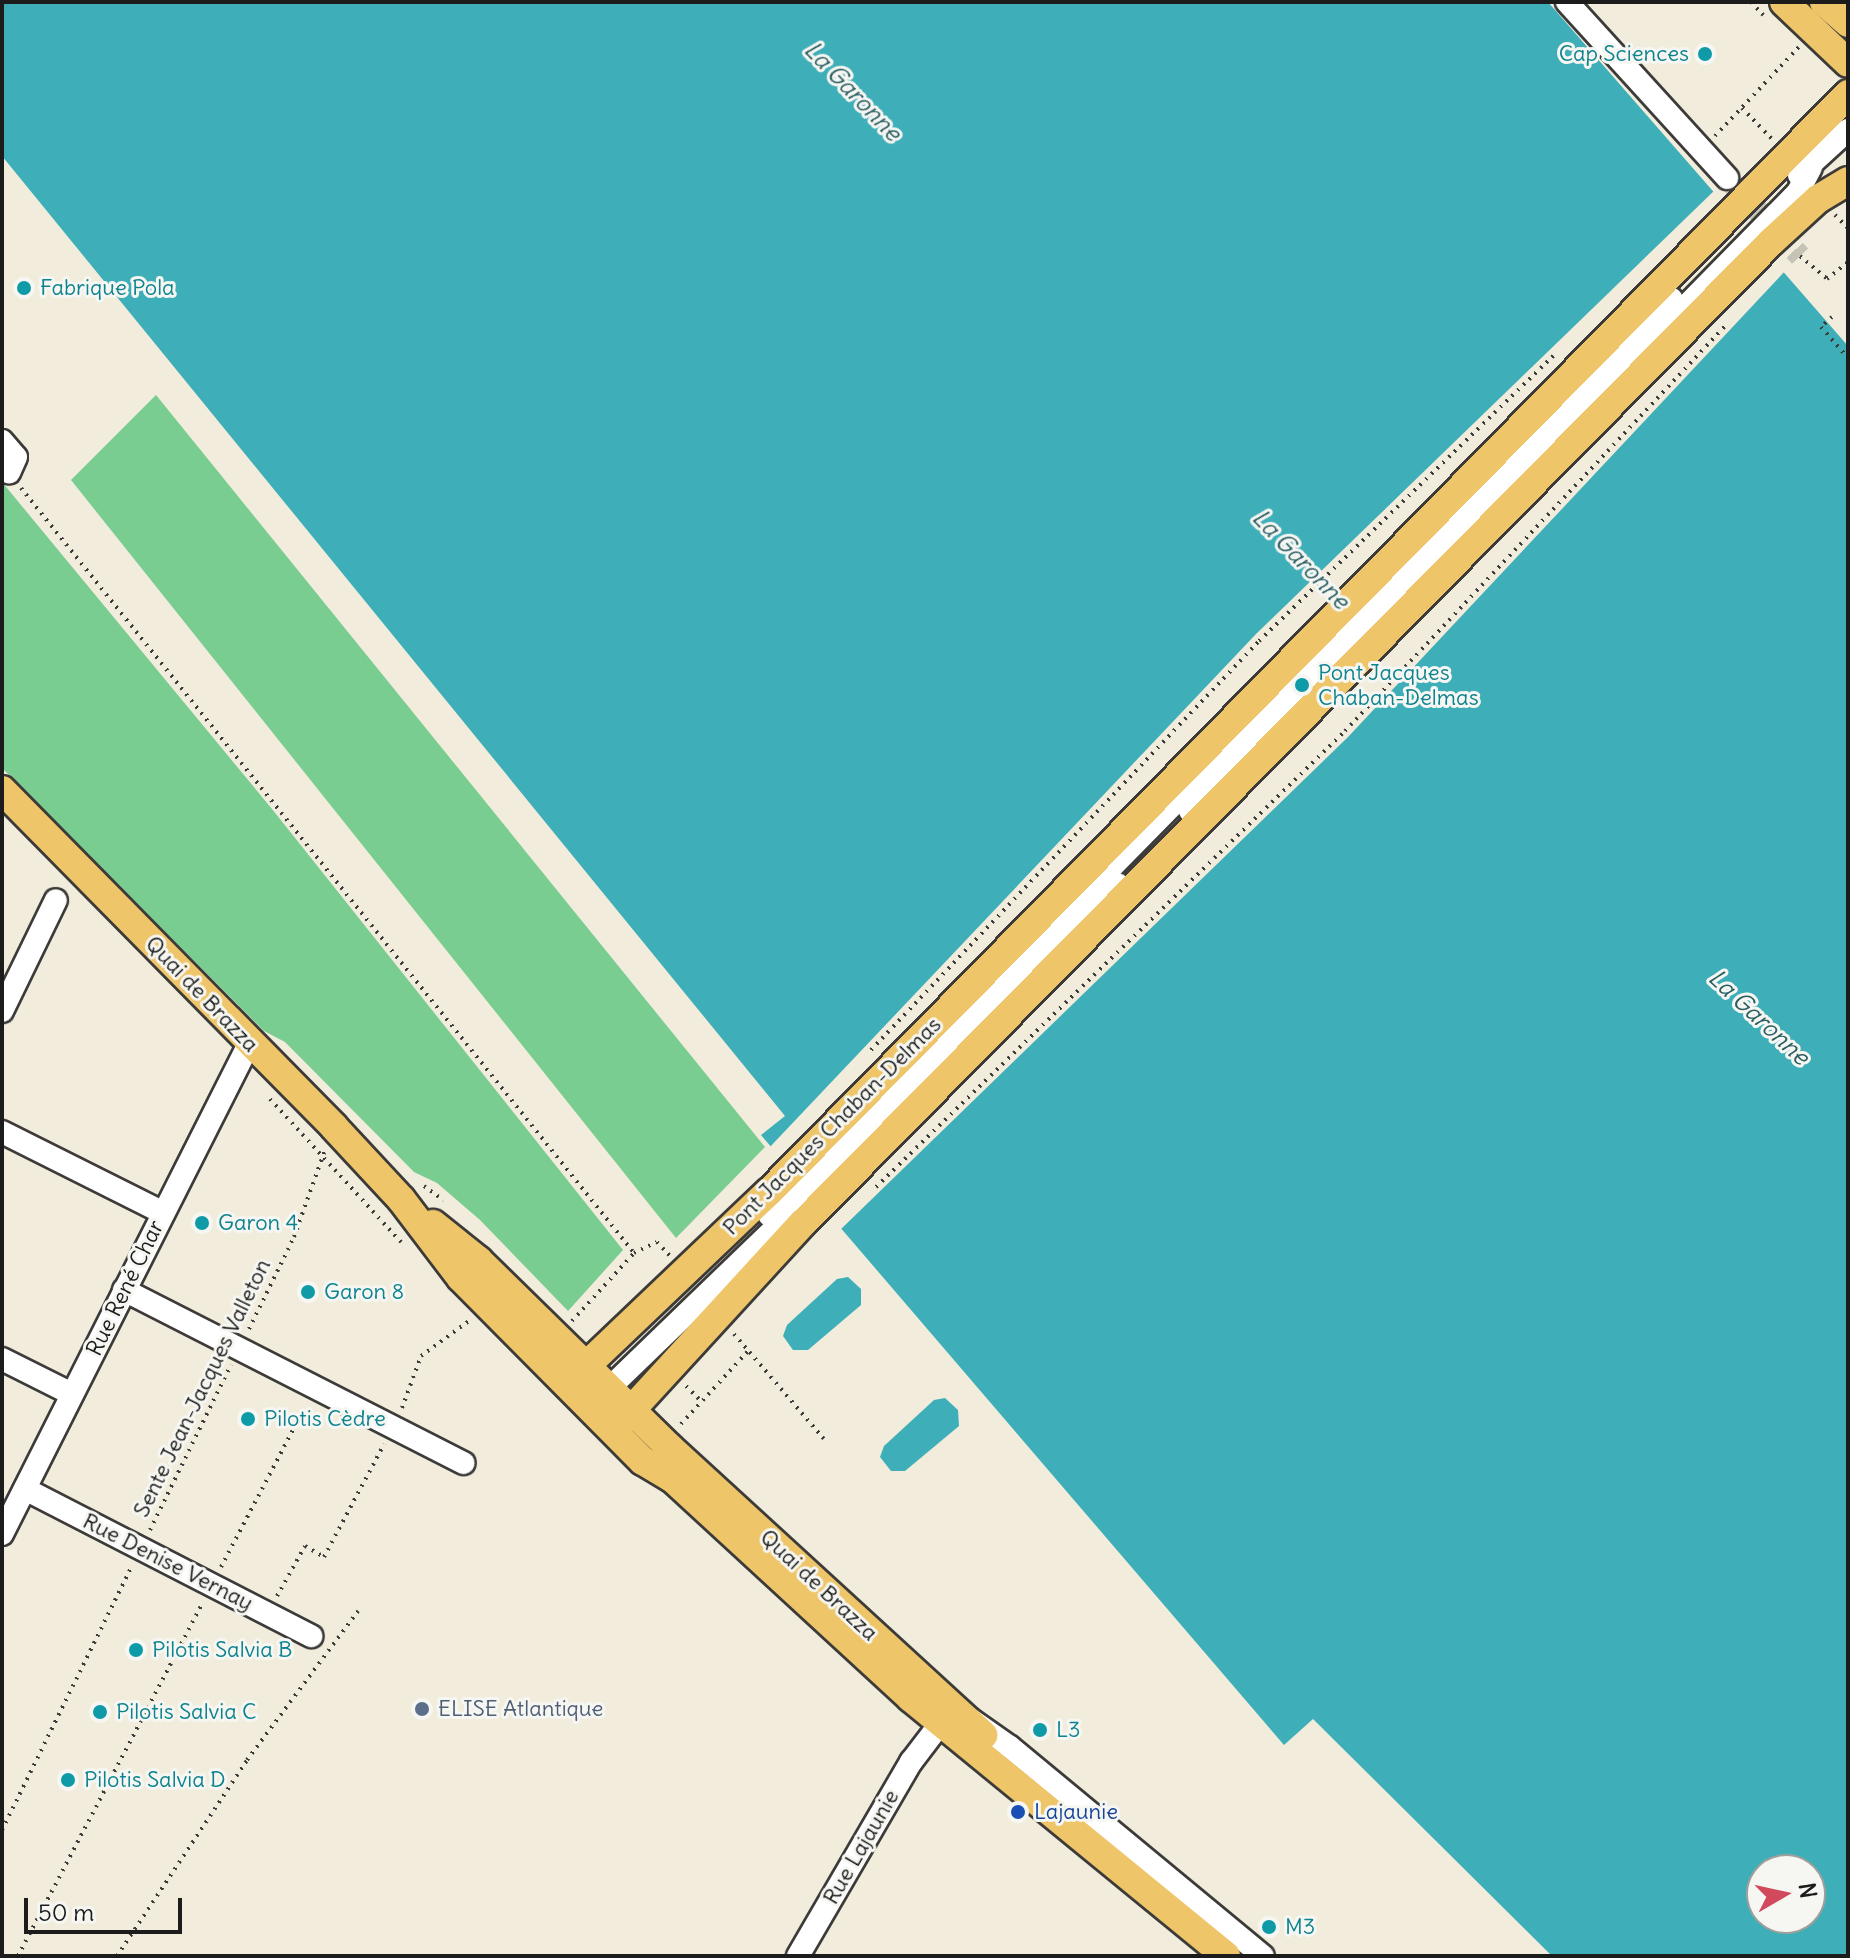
<!DOCTYPE html>
<html>
<head>
<meta charset="utf-8">
<style>
  body { margin:0 }
  #map { position:relative; width:1850px; height:1958px; overflow:hidden; background:#f1ecdb; font-family:Delius,sans-serif }
  div>[style] { position:absolute }
  [style*='--x'] { left:calc(var(--x)*1px); top:calc(var(--y)*1px); width:calc(var(--w)*1px); rotate:calc(var(--a)*1deg) }
  .green>* { inset:0; background:#7acd90 }
  .water>* { inset:0; background:#3eafb9 }
  .pier>* { inset:0; background:#f1ecdb }
  .minor-tunnel>* { height:22px; margin-top:-11px; transform-origin:0; background:repeating-linear-gradient(90deg,#c6c2b5 0 22px,transparent 0 33px) }
  .path>* { height:4px; margin-top:-2px; transform-origin:0; background:repeating-linear-gradient(90deg,#3c3b39 0 2px,transparent 0 8px) }
  .roads { filter:drop-shadow(2px 0 #3c3b39) drop-shadow(-2px 0 #3c3b39) drop-shadow(0 2px #3c3b39) drop-shadow(0 -2px #3c3b39) }
  .minor>* { height:22px; margin:-11px; padding:0 11px; transform-origin:11px; border-radius:11px; background:#fff }
  .major>* { height:28px; margin:-14px; padding:0 14px; transform-origin:14px; border-radius:14px; background:#eec569 }
  .dots>* { width:22px; height:22px; translate:-50% -50%; box-sizing:border-box; border:4px solid #f6f6f2; border-radius:50% }
  span { translate:-50% -50%; white-space:nowrap; text-align:center; line-height:1.15; -webkit-text-stroke:6px #f6f6f2; paint-order:stroke }
  .culture-label { font-size:22px; color:#0d838f }
  .right { translate:-100% -50%; text-align:right }
  .left { translate:0 -50%; text-align:left }
  .street-label { font-size:22px; color:#1c1c1c }
  .service-label { font-size:22px; color:#4e5e75 }
  .transit-label { font-size:22px; color:#164399 }
  .water-label { font-size:24px; color:#2b5e63; font-style:italic }
  .frame { position:absolute; inset:0; border:4px solid #1c1c1c; pointer-events:none }
  .north { position:absolute; left:1746px; top:1854px; width:80px; height:80px; box-sizing:border-box; background:#f6f6f2; border:2px solid #9f9f9c; border-radius:50%; rotate:81deg; font-size:22px; font-weight:700; line-height:32px; text-align:center; color:#1c1c1c }
  .north::after { content:''; display:block; margin:auto; width:28px; height:36px; background:#d1495b; clip-path:polygon(50% 0,100% 100%,50% 72%,0 100%) }
  .scale { position:absolute; left:24px; top:1898px; width:158px; height:36px; box-sizing:border-box; border:4px solid #1c1c1c; border-top:0; padding-left:10px; font-size:24px; line-height:28px; white-space:nowrap; color:#1c1c1c; -webkit-text-stroke:6px #f6f6f2; paint-order:stroke }
</style>
</head>
<body>
<div id="map">
  <div class="green">
    <div style="clip-path:polygon(156px 395px,765px 1147px,676px 1238px,71px 480px)"></div>
    <div style="clip-path:polygon(2px 482px,272px 809px,623px 1250px,568px 1311px,480px 1220px,437px 1183px,414px 1172px,285px 1042px,264px 1031px,2px 768px)"></div>
  </div>
  <div class="water">
    <div style="clip-path:polygon(evenodd,2px 2px,1548px 2px,1848px 346px,1848px 1956px,1552px 1956px,1313px 1719px,1284px 1745px,761px 1135px,785px 1116px,2px 156px,2px 2px,1762px 1870px,1810px 1870px,1810px 1918px,1762px 1918px,1762px 1870px)"></div>
    <div style="clip-path:polygon(848px 1277px,861px 1289px,861px 1305px,808px 1350px,793px 1350px,783px 1336px,787px 1325px,837px 1279px)"></div>
    <div style="clip-path:polygon(945px 1398px,958px 1410px,959px 1426px,905px 1471px,891px 1471px,880px 1457px,884px 1446px,934px 1400px)"></div>
  </div>
  <div class="pier">
    <div style="clip-path:polygon(1717px 188px,1787px 269px,1348px 737px,839px 1231px,768px 1149px,1256px 634px)"></div>
  </div>
  <div class="minor-tunnel">
    <div style="--x:1727;--y:178;--w:107;--a:46.9"></div>
  </div>
  <div class="path">
    <div style="--x:1751;--y:2;--w:18;--a:47"></div>
    <div style="--x:1742;--y:108;--w:45;--a:45.9"></div>
    <div style="--x:1715;--y:136;--w:122;--a:-46.7"></div>
    <div style="--x:1835;--y:215;--w:18;--a:45"></div>
    <div style="--x:1800;--y:256;--w:35;--a:40"></div>
    <div style="--x:1827;--y:279;--w:27;--a:-39"></div>
    <div style="--x:1832;--y:317;--w:15;--a:138"></div>
    <div style="--x:1821;--y:327;--w:41;--a:48.9"></div>
    <div style="--x:21;--y:488;--w:980;--a:51.29"></div>
    <div style="--x:871;--y:1050;--w:564;--a:-46.51"></div>
    <div style="--x:1259;--y:641;--w:415;--a:-44.1"></div>
    <div style="--x:270;--y:1099;--w:194;--a:47.5"></div>
    <div style="--x:424;--y:1186;--w:24;--a:36"></div>
    <div style="--x:876;--y:1187;--w:654;--a:-44.19"></div>
    <div style="--x:1345;--y:731;--w:557;--a:-46.82"></div>
    <div style="--x:572;--y:1321;--w:92;--a:-47.6"></div>
    <div style="--x:634;--y:1253;--w:25;--a:-26"></div>
    <div style="--x:657;--y:1242;--w:19;--a:47"></div>
    <div style="--x:249;--y:1329;--w:102;--a:-63.9"></div>
    <div style="--x:294;--y:1237;--w:92;--a:-70.4"></div>
    <div style="--x:734;--y:1334;--w:138;--a:49.4"></div>
    <div style="--x:686;--y:1386;--w:23;--a:45"></div>
    <div style="--x:402;--y:1408;--w:55;--a:-69.9"></div>
    <div style="--x:421;--y:1356;--w:59;--a:-36.1"></div>
    <div style="--x:681;--y:1424;--w:102;--a:-47.4"></div>
    <div style="--x:150;--y:1530;--w:184;--a:-63.9"></div>
    <div style="--x:221;--y:1567;--w:183;--a:-62.3"></div>
    <div style="--x:277;--y:1596;--w:57;--a:-60.8"></div>
    <div style="--x:305;--y:1546;--w:22;--a:30"></div>
    <div style="--x:324;--y:1557;--w:128;--a:-62"></div>
    <div style="--x:2;--y:1830;--w:294;--a:-63.8"></div>
    <div style="--x:18;--y:1956;--w:397;--a:-62.4"></div>
    <div style="--x:117;--y:1956;--w:235;--a:-56.4"></div>
    <div style="--x:247;--y:1760;--w:186;--a:-53.3"></div>
  </div>
  <div class="roads">
    <div class="minor">
      <div style="--x:1567;--y:2;--w:238;--a:47.7"></div>
      <div style="--x:1799;--y:175;--w:67;--a:-42.6"></div>
      <div style="--x:2;--y:441;--w:21;--a:49"></div>
      <div style="--x:16;--y:457;--w:17;--a:114"></div>
      <div style="--x:1190;--y:811;--w:868;--a:-45.51"></div>
      <div style="--x:1798;--y:192;--w:27;--a:-62"></div>
      <div style="--x:2;--y:1011;--w:123;--a:-64.1"></div>
      <div style="--x:2;--y:1132;--w:179;--a:26.6"></div>
      <div style="--x:769;--y:1215;--w:1286;--a:-45.44"></div>
      <div style="--x:124;--y:1290;--w:381;--a:27"></div>
      <div style="--x:2;--y:1359;--w:78;--a:26.6"></div>
      <div style="--x:597;--y:1400;--w:271;--a:-44"></div>
      <div style="--x:792;--y:1212;--w:462;--a:-45.2"></div>
      <div style="--x:25;--y:1489;--w:322;--a:27.2"></div>
      <div style="--x:2;--y:1534;--w:551;--a:-63.25"></div>
      <div style="--x:798;--y:1956;--w:225;--a:-59.8"></div>
      <div style="--x:911;--y:1762;--w:69;--a:-52.6"></div>
      <div style="--x:953;--y:1707;--w:70;--a:35.1"></div>
      <div style="--x:1010;--y:1747;--w:328;--a:39.6"></div>
    </div>
    <div class="major">
      <div style="--x:1784;--y:2;--w:88;--a:43.6"></div>
      <div style="--x:1824;--y:2;--w:32;--a:41"></div>
      <div style="--x:2;--y:790;--w:473;--a:45.4"></div>
      <div style="--x:334;--y:1127;--w:98;--a:47.1"></div>
      <div style="--x:401;--y:1199;--w:99;--a:52.8"></div>
      <div style="--x:461;--y:1278;--w:258;--a:45.2"></div>
      <div style="--x:643;--y:1461;--w:35;--a:31"></div>
      <div style="--x:673;--y:1479;--w:323;--a:42.6"></div>
      <div style="--x:911;--y:1698;--w:407;--a:39.3"></div>
      <div style="--x:433;--y:1224;--w:58;--a:38.7"></div>
      <div style="--x:478;--y:1260;--w:269;--a:44.4"></div>
      <div style="--x:670;--y:1448;--w:425;--a:42.5"></div>
      <div style="--x:567;--y:1384;--w:280;--a:-43.6"></div>
      <div style="--x:770;--y:1191;--w:1538;--a:-45.5"></div>
      <div style="--x:613;--y:1430;--w:281;--a:-47.5"></div>
      <div style="--x:803;--y:1223;--w:1378;--a:-45.38"></div>
      <div style="--x:1771;--y:242;--w:64;--a:-42.5"></div>
      <div style="--x:1818;--y:199;--w:35;--a:-31"></div>
    </div>
  </div>
  <div class="dots">
    <div style="left:1705px;top:54px;background:#0f9aa8"></div>
    <div style="left:24px;top:288px;background:#0f9aa8"></div>
    <div style="left:1302px;top:685px;background:#0f9aa8"></div>
    <div style="left:202px;top:1223px;background:#0f9aa8"></div>
    <div style="left:308px;top:1292px;background:#0f9aa8"></div>
    <div style="left:248px;top:1419px;background:#0f9aa8"></div>
    <div style="left:136px;top:1650px;background:#0f9aa8"></div>
    <div style="left:422px;top:1709px;background:#5c6f8a"></div>
    <div style="left:100px;top:1712px;background:#0f9aa8"></div>
    <div style="left:1040px;top:1730px;background:#0f9aa8"></div>
    <div style="left:68px;top:1780px;background:#0f9aa8"></div>
    <div style="left:1018px;top:1812px;background:#1a4fb4"></div>
    <div style="left:1269px;top:1927px;background:#0f9aa8"></div>
  </div>
  <div class="culture-label">
    <span class="right" style="left:1689px;top:54px">Cap Sciences</span>
    <span class="left" style="left:40px;top:288px">Fabrique Pola</span>
    <span class="left" style="left:1318px;top:685px">Pont Jacques<br>Chaban-Delmas</span>
    <span class="left" style="left:218px;top:1223px">Garon 4</span>
    <span class="left" style="left:324px;top:1292px">Garon 8</span>
    <span class="left" style="left:264px;top:1419px">Pilotis Cèdre</span>
    <span class="left" style="left:152px;top:1650px">Pilotis Salvia B</span>
    <span class="left" style="left:116px;top:1712px">Pilotis Salvia C</span>
    <span class="left" style="left:1056px;top:1730px">L3</span>
    <span class="left" style="left:84px;top:1780px">Pilotis Salvia D</span>
    <span class="left" style="left:1285px;top:1927px">M3</span>
  </div>
  <div class="street-label">
    <span style="left:202px;top:994px;rotate:46deg">Quai de Brazza</span>
    <span style="left:832px;top:1126px;rotate:-45deg">Pont Jacques Chaban-Delmas</span>
    <span style="left:125px;top:1288px;rotate:-64deg">Rue René Char</span>
    <span style="left:202px;top:1388px;rotate:-64deg">Sente Jean-Jacques Valleton</span>
    <span style="left:168px;top:1562px;rotate:27deg">Rue Denise Vernay</span>
    <span style="left:819px;top:1585px;rotate:43deg">Quai de Brazza</span>
    <span style="left:861px;top:1847px;rotate:-60deg">Rue Lajaunie</span>
  </div>
  <div class="service-label">
    <span class="left" style="left:438px;top:1709px">ELISE Atlantique</span>
  </div>
  <div class="transit-label">
    <span class="left" style="left:1034px;top:1812px">Lajaunie</span>
  </div>
  <div class="water-label">
    <span style="left:853px;top:91px;rotate:46deg">La Garonne</span>
    <span style="left:1301px;top:559px;rotate:46deg">La Garonne</span>
    <span style="left:1759px;top:1017px;rotate:43deg">La Garonne</span>
  </div>
  <div class="frame"></div>
  <div class="north">N</div>
  <div class="scale">50 m</div>
</div>
</body>
</html>
